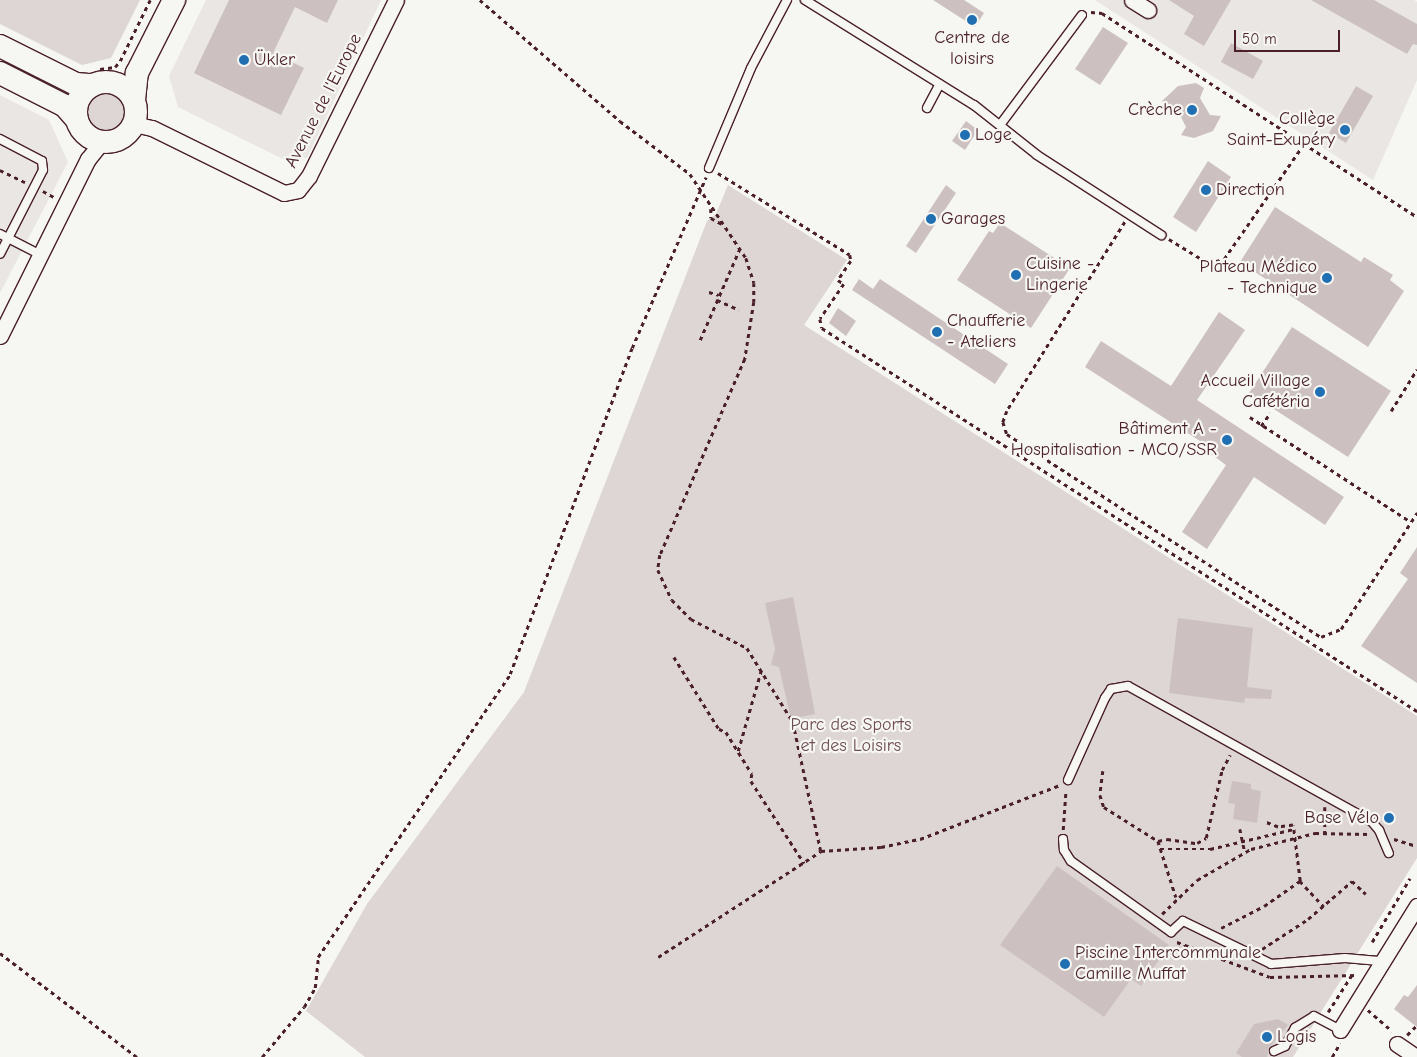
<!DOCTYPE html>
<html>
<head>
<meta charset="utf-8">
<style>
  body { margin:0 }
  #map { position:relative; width:1417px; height:1057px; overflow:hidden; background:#f6f6f2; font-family:"Comic Neue",sans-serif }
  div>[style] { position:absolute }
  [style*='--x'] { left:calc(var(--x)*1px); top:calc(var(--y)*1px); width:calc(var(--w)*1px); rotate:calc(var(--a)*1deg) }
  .built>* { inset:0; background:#e9e6e3 }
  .green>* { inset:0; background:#ddd6d5 }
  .round { border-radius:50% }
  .building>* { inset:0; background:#ccc1c0 }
  .path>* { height:2.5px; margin-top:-1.25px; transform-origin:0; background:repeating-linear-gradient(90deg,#4a1f2b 0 4px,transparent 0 8px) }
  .roads { filter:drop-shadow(1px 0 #4a1f2b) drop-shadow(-1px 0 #4a1f2b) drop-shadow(0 1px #4a1f2b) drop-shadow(0 -1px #4a1f2b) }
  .service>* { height:8px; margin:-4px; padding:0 4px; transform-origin:4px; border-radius:4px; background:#f6f6f2 }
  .minor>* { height:15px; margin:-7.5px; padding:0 7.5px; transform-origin:7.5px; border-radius:7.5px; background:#f6f6f2 }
  .secondary>* { height:22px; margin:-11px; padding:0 11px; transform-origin:11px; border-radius:11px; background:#f6f6f2 }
  .secondary>.ring { margin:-11px; padding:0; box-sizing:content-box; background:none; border:22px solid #f6f6f2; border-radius:50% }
  .dots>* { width:14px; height:14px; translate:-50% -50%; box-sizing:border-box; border:2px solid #f6f6f2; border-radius:50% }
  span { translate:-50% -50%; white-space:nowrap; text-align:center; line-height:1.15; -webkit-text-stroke:4.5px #f6f6f2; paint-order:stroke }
  .poi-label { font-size:18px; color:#4a1f2b }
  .left { translate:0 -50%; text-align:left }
  .right { translate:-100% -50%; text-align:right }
  .street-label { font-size:18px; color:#4a1f2b }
  .park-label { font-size:18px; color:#6f4d56 }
  .scale { position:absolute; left:1234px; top:30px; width:106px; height:22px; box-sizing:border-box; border:2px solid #4a1f2b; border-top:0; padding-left:6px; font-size:15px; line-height:18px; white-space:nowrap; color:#4a1f2b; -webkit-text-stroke:4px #f6f6f2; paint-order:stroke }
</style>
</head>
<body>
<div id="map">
  <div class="built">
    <div style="clip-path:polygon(206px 0,381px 0,307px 158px,285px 160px,178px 107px,169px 76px)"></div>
    <div style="clip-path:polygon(1095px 0,1414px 0,1417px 2px,1417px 80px,1373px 180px)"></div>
    <div style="clip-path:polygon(0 95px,49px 120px,68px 162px,0 293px)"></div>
  </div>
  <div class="green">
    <div style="clip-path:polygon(0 0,140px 0,111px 58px,82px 65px,0 24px)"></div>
    <div class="round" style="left:85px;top:91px;width:42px;height:42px"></div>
    <div style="clip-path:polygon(728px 185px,847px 260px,804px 325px,1417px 716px,1417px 858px,1293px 1057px,365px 1057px,306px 1011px,367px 904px,524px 692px,707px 221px,716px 214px)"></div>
  </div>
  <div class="building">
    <div style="clip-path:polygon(229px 0,338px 0,327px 23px,295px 7px,273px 53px,304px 68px,281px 115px,194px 73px)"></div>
    <div style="clip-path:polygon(933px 0,964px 0,984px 13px,975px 27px)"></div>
    <div style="clip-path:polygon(1169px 0,1231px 0,1204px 46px,1184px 34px,1194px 16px)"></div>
    <div style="clip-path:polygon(1311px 0,1374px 0,1417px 24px,1417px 45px,1413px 44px,1407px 54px)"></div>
    <div style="clip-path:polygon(1103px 27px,1128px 43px,1100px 85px,1075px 69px)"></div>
    <div style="clip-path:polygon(1231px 43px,1263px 61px,1253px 79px,1221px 62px)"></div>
    <div style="clip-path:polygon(1196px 83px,1204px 88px,1200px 98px,1210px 115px,1221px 116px,1213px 131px,1194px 138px,1181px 135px,1186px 127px,1179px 113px,1162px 101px,1178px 86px)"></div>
    <div style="clip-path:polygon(1356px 86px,1373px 96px,1346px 143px,1329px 133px)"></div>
    <div style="clip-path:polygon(966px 121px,978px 130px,965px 150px,952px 141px)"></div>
    <div style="clip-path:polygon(1208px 161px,1231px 177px,1196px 232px,1173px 217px)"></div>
    <div style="clip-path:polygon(946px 185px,956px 193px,916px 253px,906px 246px)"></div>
    <div style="clip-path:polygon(1275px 207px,1361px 262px,1364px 257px,1393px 275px,1390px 280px,1404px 291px,1368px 347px,1240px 262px)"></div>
    <div style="clip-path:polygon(1000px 223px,1070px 268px,1031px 328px,957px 280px,989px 231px,993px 233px)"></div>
    <div style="clip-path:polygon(859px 279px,873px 289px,880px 279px,1008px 364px,995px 384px,852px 290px)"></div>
    <div style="clip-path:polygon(838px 308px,856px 321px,846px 336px,829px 323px)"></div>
    <div style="clip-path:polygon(1219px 312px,1245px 330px,1197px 400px,1344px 497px,1325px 525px,1254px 477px,1207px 549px,1182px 532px,1226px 465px,1211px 454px,1214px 450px,1085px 367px,1101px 341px,1171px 386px)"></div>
    <div style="clip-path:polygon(1292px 327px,1391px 391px,1348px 457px,1249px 393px)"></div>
    <div style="clip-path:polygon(1417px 547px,1417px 683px,1361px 646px,1408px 579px,1400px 573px)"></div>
    <div style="clip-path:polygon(793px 597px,815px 714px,791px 719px,779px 667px,771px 665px,775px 649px,765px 603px)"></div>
    <div style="clip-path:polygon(1178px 618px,1253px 628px,1247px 687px,1272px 690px,1271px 699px,1245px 698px,1244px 703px,1169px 693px)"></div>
    <div style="clip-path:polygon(1232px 781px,1251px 784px,1251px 789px,1261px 791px,1257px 823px,1233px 819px,1235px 804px,1228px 803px)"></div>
    <div style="clip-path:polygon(1057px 866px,1169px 945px,1158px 954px,1161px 957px,1141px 986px,1131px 979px,1104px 1017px,1000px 945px)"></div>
    <div style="clip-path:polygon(1417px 985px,1417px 1027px,1394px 1009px,1404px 995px,1408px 997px)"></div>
    <div style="clip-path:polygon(1278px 1019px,1288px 1025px,1269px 1048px,1267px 1057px,1242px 1057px,1236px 1053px,1254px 1024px)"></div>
  </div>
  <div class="path">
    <div style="--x:480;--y:0;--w:185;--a:40.8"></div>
    <div style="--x:620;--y:121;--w:88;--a:37.1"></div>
    <div style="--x:690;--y:174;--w:101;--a:56.3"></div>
    <div style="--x:746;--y:258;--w:26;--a:72"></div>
    <div style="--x:754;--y:283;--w:19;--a:90"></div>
    <div style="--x:754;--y:302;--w:58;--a:99"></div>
    <div style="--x:745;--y:359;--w:214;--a:113.4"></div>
    <div style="--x:660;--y:555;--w:15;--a:98"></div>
    <div style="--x:658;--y:570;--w:33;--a:65"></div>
    <div style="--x:672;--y:600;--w:27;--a:45"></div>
    <div style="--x:691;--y:619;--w:63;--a:27.4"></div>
    <div style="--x:747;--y:648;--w:87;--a:58.1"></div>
    <div style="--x:793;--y:722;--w:132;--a:77.8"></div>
    <div style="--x:821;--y:851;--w:60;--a:-3.8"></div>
    <div style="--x:881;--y:847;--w:40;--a:-12"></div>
    <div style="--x:920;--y:839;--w:150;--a:-21.1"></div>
    <div style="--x:1091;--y:12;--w:11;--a:5"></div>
    <div style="--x:1102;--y:13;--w:375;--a:32.9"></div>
    <div style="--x:100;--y:69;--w:15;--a:-8"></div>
    <div style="--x:115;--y:67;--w:8;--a:-50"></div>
    <div style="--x:120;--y:61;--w:68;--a:-63.8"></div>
    <div style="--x:0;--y:170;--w:28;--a:26"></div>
    <div style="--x:718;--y:173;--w:155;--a:31.8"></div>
    <div style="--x:850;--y:255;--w:6;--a:81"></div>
    <div style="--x:851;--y:261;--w:23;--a:124"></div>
    <div style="--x:838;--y:280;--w:7;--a:34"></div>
    <div style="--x:844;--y:284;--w:42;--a:124.4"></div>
    <div style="--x:820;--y:319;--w:9;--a:77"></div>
    <div style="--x:822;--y:328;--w:708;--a:32.77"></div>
    <div style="--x:43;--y:191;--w:13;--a:29"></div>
    <div style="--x:711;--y:209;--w:9;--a:90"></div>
    <div style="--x:711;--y:218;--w:13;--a:29"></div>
    <div style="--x:1125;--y:222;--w:223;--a:122"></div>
    <div style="--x:1007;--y:411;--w:12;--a:110"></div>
    <div style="--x:1003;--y:422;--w:13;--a:72"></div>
    <div style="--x:1007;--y:434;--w:374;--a:32.9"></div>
    <div style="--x:1321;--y:637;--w:22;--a:-22"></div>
    <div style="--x:1341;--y:629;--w:139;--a:-56.8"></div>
    <div style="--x:1169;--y:239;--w:46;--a:31.6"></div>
    <div style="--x:1208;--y:263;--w:16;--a:-14"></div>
    <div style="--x:1224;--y:259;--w:140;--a:-55.2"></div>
    <div style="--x:709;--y:292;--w:10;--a:17"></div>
    <div style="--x:717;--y:300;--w:24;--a:24"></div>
    <div style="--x:700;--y:340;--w:100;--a:-66.5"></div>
    <div style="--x:1391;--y:411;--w:49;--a:-58.2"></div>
    <div style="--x:1250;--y:417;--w:192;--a:33.1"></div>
    <div style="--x:1261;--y:426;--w:16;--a:-55"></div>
    <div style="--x:674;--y:657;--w:85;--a:58"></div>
    <div style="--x:719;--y:729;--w:8;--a:23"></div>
    <div style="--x:726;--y:732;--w:49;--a:58.2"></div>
    <div style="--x:752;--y:774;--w:7;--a:98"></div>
    <div style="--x:751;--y:781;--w:98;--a:57.1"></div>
    <div style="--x:738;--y:751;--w:83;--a:-74"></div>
    <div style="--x:1103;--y:771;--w:24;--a:97"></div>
    <div style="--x:1100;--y:795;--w:13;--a:72"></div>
    <div style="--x:1104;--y:807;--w:64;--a:32.2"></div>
    <div style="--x:1158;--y:841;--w:9;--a:-13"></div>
    <div style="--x:1167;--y:839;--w:30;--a:8"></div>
    <div style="--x:1197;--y:843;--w:10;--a:-29"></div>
    <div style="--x:1206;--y:838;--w:70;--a:-76.8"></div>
    <div style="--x:1222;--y:770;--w:17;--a:-62"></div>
    <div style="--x:1325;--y:807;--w:31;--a:90"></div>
    <div style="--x:1240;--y:829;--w:24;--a:78"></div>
    <div style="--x:1063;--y:830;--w:39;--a:-86"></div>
    <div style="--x:1394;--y:839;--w:24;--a:17"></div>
    <div style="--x:1158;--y:841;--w:59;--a:72.2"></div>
    <div style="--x:1160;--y:849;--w:50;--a:0"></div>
    <div style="--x:1210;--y:849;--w:86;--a:-13.4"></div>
    <div style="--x:1300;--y:881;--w:35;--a:47"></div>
    <div style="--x:1162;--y:914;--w:49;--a:-44.2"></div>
    <div style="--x:1197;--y:880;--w:62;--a:-29.9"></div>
    <div style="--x:1251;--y:849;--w:66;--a:-14"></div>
    <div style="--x:1315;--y:833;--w:54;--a:1.1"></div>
    <div style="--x:1221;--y:928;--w:48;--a:-27.1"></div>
    <div style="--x:1264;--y:906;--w:44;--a:-34.8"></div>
    <div style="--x:1300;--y:881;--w:56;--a:-97.1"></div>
    <div style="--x:1293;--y:825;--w:15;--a:172"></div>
    <div style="--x:1278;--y:827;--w:14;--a:-159"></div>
    <div style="--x:1177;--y:942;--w:99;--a:20.6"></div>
    <div style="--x:1270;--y:977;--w:87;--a:-1.3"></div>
    <div style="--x:1372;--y:942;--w:74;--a:-59.3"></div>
    <div style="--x:1262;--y:949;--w:55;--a:-33.1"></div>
    <div style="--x:1308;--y:919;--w:58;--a:-40.8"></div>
    <div style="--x:1352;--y:881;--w:19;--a:43"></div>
    <div style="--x:0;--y:953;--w:172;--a:37.2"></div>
    <div style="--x:658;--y:957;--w:194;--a:-33"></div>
    <div style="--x:1163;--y:958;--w:25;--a:-29"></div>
    <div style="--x:1368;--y:1010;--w:32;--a:41"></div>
    <div style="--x:1328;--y:1012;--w:46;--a:-57.3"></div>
    <div style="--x:1407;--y:1035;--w:14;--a:-45"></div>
    <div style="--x:262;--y:1057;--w:65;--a:-50"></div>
    <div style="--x:304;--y:1007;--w:22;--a:-60"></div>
    <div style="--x:315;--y:988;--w:31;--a:-84"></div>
    <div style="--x:318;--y:957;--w:342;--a:-55.8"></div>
    <div style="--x:510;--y:674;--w:348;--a:-69.5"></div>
    <div style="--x:632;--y:348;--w:186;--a:-66.6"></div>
    <div style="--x:1332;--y:1057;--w:16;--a:-60"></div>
  </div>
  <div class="roads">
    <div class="service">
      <div style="--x:805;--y:0;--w:199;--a:31.9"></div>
      <div style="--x:974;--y:105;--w:80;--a:38.4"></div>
      <div style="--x:1037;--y:155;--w:148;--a:32.8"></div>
      <div style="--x:927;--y:108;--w:27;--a:-62"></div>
      <div style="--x:1000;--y:125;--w:137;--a:-53.3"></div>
      <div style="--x:0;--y:139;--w:47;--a:27.6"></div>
      <div style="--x:42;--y:161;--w:9;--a:84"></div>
      <div style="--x:43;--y:170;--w:94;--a:117.1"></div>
      <div style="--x:709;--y:168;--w:108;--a:-67.2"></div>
      <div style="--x:751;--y:68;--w:77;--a:-62.1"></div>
      <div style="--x:0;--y:234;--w:46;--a:27.1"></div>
      <div style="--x:1068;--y:780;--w:90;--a:-65.7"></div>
      <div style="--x:1105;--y:698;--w:11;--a:-56"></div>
      <div style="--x:1111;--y:689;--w:17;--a:-10"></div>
      <div style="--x:1128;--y:686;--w:279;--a:29.1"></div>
      <div style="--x:1372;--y:822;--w:11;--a:49"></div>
      <div style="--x:1379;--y:830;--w:25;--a:67"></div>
      <div style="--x:1063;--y:839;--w:11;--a:85"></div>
      <div style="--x:1064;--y:850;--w:13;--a:58"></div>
      <div style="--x:1071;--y:861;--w:123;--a:35.4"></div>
      <div style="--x:1171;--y:932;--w:16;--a:-43"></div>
      <div style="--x:1183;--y:921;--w:98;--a:26"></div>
      <div style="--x:1271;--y:964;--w:74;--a:-4.6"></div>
      <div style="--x:1345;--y:958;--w:37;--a:5"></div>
      <div style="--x:1274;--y:1051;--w:12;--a:-24"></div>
      <div style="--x:1285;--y:1046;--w:21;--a:-61"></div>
      <div style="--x:1295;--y:1028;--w:22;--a:-32"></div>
      <div style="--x:1314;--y:1016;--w:30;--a:28"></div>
    </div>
    <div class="minor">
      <div style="--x:1132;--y:0;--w:19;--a:32"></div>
      <div style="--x:134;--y:124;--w:18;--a:13"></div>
      <div style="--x:152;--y:128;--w:147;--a:26.2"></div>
      <div style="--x:284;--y:193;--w:14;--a:-12"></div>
      <div style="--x:298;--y:190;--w:18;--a:-52"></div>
      <div style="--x:309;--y:176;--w:196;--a:-63.7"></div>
      <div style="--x:0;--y:336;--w:198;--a:-63.6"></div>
      <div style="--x:88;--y:159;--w:22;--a:-51"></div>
      <div style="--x:1340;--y:1030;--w:146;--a:-58.2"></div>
      <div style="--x:1397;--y:1044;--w:23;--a:34"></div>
    </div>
    <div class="secondary">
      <div style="--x:0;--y:46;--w:85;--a:26.6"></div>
      <div style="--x:76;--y:84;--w:16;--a:4"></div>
      <div style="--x:0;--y:73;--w:73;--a:26.9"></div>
      <div style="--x:65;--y:106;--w:18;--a:49"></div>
      <div class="ring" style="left:76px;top:82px;width:38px;height:38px"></div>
      <div style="--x:134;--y:100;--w:27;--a:-84"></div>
      <div style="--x:137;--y:73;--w:82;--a:-63.1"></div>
    </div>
  </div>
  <div class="dots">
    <div style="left:972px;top:20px;background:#1f6fb2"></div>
    <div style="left:244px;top:60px;background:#1f6fb2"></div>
    <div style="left:1192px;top:110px;background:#1f6fb2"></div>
    <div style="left:1345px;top:130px;background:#1f6fb2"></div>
    <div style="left:965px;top:135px;background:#1f6fb2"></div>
    <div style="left:1206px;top:190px;background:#1f6fb2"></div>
    <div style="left:931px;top:219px;background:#1f6fb2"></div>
    <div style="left:1016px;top:275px;background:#1f6fb2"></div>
    <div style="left:1327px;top:278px;background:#1f6fb2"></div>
    <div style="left:937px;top:332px;background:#1f6fb2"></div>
    <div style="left:1320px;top:392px;background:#1f6fb2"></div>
    <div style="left:1227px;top:440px;background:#1f6fb2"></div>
    <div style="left:1389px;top:818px;background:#1f6fb2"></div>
    <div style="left:1065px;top:964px;background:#1f6fb2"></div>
    <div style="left:1267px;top:1037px;background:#1f6fb2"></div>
  </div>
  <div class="poi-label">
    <span style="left:972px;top:49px">Centre de<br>loisirs</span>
    <span class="left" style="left:254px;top:60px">Ükler</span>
    <span class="right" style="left:1182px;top:110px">Crèche</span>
    <span class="right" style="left:1335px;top:130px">Collège<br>Saint-Exupéry</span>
    <span class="left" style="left:975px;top:135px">Loge</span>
    <span class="left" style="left:1216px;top:190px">Direction</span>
    <span class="left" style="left:941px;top:219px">Garages</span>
    <span class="left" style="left:1026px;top:275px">Cuisine -<br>Lingerie</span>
    <span class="right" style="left:1317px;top:278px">Plateau Médico<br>- Technique</span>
    <span class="left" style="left:947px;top:332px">Chaufferie<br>- Ateliers</span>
    <span class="right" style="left:1310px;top:392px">Accueil Village<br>Cafétéria</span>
    <span class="right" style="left:1217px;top:440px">Bâtiment A -<br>Hospitalisation - MCO/SSR</span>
    <span class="right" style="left:1379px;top:818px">Base Vélo</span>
    <span class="left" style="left:1075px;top:964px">Piscine Intercommunale<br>Camille Muffat</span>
    <span class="left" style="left:1277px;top:1037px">Logis</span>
  </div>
  <div class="street-label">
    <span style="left:324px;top:101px;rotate:-63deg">Avenue de l'Europe</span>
  </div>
  <div class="park-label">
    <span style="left:851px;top:736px">Parc des Sports<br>et des Loisirs</span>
  </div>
  <div class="scale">50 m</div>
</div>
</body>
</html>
